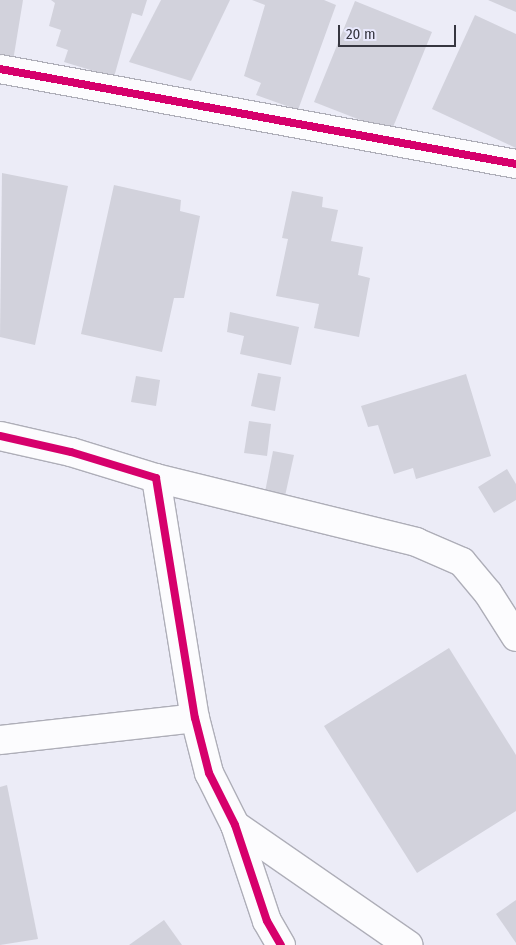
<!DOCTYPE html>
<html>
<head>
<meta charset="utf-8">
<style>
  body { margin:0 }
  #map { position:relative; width:516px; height:945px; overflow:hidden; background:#ececf7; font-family:"Fira Sans Condensed",sans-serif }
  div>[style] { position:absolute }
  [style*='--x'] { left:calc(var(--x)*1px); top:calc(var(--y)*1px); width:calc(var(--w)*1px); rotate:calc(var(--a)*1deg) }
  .building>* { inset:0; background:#d2d2dc }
  .roads { filter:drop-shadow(1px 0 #aeaeb8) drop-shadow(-1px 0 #aeaeb8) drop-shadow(0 1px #aeaeb8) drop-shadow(0 -1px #aeaeb8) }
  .minor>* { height:28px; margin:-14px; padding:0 14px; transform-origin:14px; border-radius:14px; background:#fcfcfe }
  .cycleway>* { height:8px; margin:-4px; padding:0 4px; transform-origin:4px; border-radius:4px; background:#d6006c }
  span { translate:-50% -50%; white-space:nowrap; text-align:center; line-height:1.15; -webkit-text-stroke:4.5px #e8e8fc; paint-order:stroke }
  .scale { position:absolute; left:338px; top:25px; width:118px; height:22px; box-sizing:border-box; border:2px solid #363640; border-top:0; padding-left:6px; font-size:15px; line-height:18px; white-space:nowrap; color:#363640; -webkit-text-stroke:4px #e8e8fc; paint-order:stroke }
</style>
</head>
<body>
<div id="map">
  <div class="building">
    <div style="clip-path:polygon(0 0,23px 0,13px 61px,0 59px)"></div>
    <div style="clip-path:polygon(51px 0,147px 0,142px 16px,132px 13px,114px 77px,64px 62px,68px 50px,56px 46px,61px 30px,49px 26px,55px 3px)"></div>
    <div style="clip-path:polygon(161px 0,230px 0,191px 81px,129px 62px)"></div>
    <div style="clip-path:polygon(252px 0,324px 0,336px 5px,298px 110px,256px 95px,261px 83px,244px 76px,265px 5px)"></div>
    <div style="clip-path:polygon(488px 0,516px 0,516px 12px)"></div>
    <div style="clip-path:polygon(355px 1px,432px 32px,391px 132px,314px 102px)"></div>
    <div style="clip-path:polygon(475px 15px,516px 34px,516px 148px,432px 109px)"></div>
    <div style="clip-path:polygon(2px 173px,68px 186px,35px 345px,0 337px)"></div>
    <div style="clip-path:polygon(114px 185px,181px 200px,180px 211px,200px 216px,184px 298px,174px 298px,162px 352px,81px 334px)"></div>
    <div style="clip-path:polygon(292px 191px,323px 197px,322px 207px,338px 210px,331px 241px,363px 247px,358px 275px,370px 278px,359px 337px,314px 328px,319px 304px,276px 296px,288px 239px,282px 238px)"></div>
    <div style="clip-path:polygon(230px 312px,299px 327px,291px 365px,240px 354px,244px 336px,227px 332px)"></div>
    <div style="clip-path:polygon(258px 373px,281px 377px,275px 411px,251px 406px)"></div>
    <div style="clip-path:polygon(466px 374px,491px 456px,416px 479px,413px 468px,394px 474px,378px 425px,368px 427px,361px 406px)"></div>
    <div style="clip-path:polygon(136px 376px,160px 380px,156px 406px,131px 402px)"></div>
    <div style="clip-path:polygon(249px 421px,271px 424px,267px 456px,244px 453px)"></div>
    <div style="clip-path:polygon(273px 451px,294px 455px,285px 496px,265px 492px)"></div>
    <div style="clip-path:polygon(507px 469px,516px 484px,516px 500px,494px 513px,478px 487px)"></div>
    <div style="clip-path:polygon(449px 648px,516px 755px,516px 811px,417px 873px,324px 726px)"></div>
    <div style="clip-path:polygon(7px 785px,38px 939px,0 945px,0 787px)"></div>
    <div style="clip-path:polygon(516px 900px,516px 943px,496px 914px)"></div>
    <div style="clip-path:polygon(164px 920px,182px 945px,129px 945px)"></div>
  </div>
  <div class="roads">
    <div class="minor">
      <div style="--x:0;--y:69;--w:525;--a:10.43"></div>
      <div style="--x:0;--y:436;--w:73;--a:12.7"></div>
      <div style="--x:71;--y:452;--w:89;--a:17"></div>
      <div style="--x:156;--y:478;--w:243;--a:80.8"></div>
      <div style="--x:195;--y:718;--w:57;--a:75.7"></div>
      <div style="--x:209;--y:773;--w:58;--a:63.4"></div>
      <div style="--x:235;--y:825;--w:101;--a:71.6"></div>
      <div style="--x:267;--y:921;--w:28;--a:60"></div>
      <div style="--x:156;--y:478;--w:268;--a:13.8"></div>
      <div style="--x:416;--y:542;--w:50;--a:23.5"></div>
      <div style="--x:462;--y:562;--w:40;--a:50"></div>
      <div style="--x:488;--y:593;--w:52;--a:57.5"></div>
      <div style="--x:0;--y:740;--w:196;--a:-6.4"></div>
      <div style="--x:235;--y:825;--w:211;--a:34.7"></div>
    </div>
  </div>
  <div class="cycleway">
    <div style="--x:0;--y:69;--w:525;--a:10.43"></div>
    <div style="--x:0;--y:436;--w:73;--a:12.7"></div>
    <div style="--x:71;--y:452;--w:89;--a:17"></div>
    <div style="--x:156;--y:478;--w:243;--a:80.8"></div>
    <div style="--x:195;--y:718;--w:57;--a:75.7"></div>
    <div style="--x:209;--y:773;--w:58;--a:63.4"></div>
    <div style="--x:235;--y:825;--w:101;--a:71.6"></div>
    <div style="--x:267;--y:921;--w:28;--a:60"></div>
  </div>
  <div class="scale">20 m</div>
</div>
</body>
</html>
